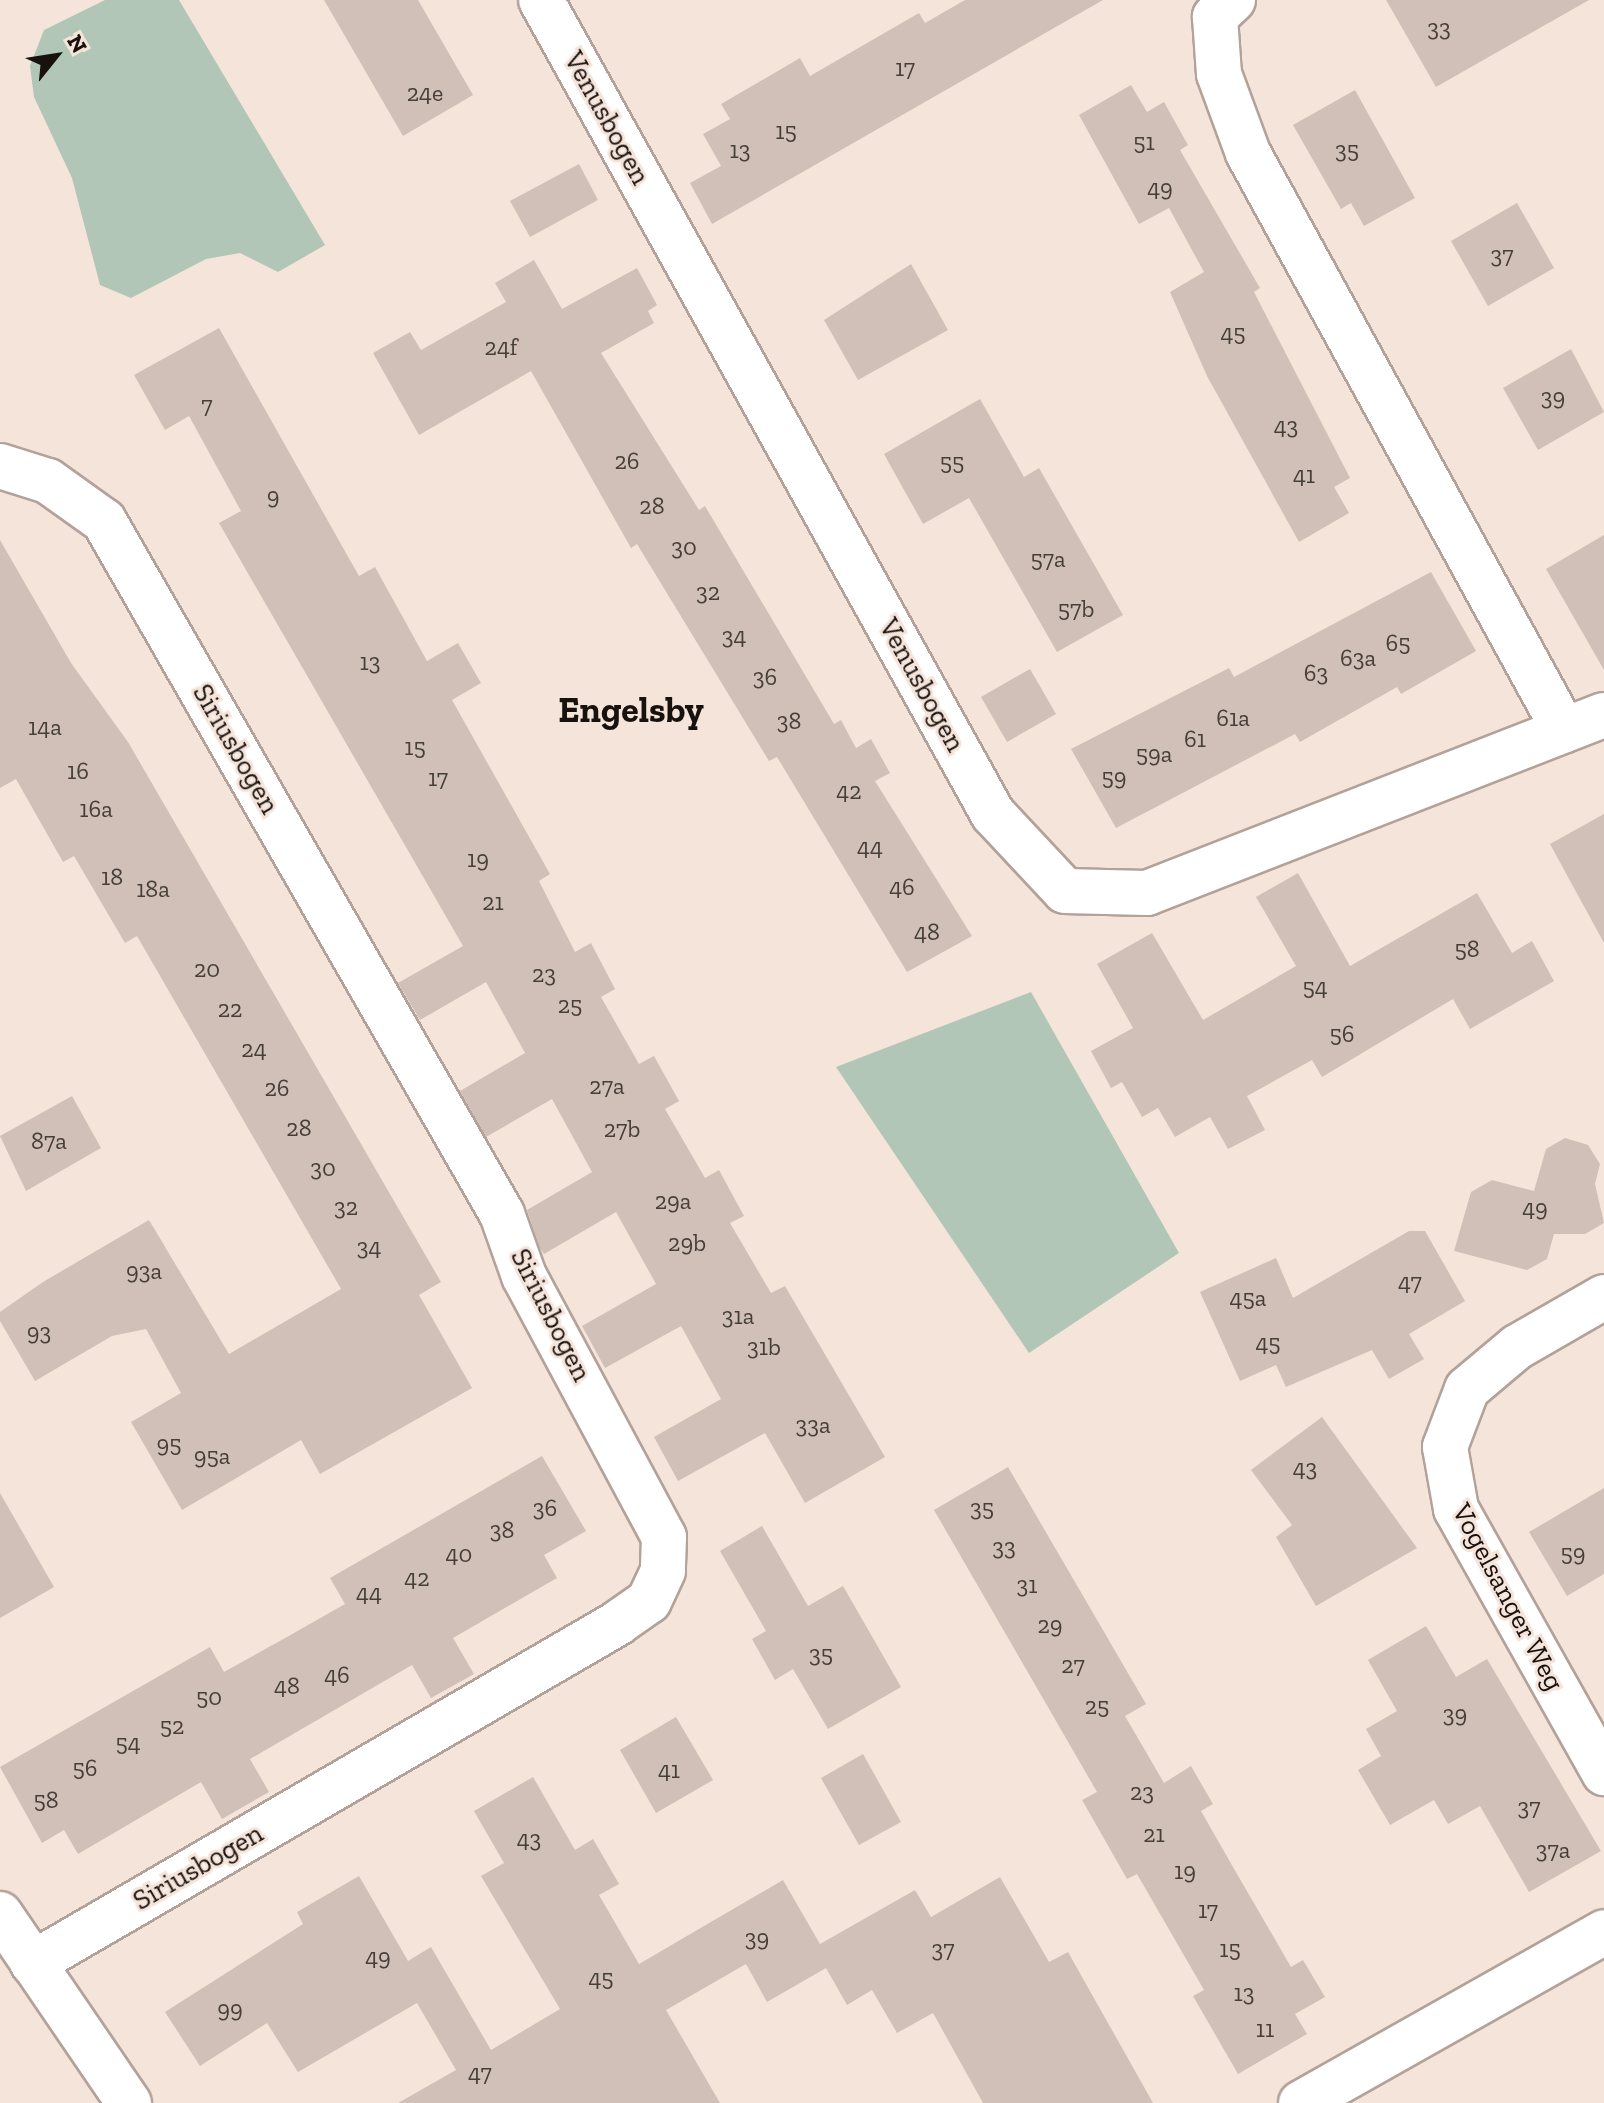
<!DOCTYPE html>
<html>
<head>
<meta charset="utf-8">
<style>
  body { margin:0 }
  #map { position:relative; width:1604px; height:2103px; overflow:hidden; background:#f5e4da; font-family:"Zilla Slab",serif }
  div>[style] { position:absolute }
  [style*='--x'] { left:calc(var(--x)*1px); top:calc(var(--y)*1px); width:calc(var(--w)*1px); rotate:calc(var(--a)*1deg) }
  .green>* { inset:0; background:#b1c6b7 }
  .building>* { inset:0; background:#d1c0b7 }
  .roads { filter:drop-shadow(2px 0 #b3a299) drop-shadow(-2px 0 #b3a299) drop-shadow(0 2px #b3a299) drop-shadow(0 -2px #b3a299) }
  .minor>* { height:44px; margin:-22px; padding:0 22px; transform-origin:22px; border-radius:22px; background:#fff }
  span { translate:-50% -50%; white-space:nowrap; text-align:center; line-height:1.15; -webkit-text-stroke:6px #f5e4da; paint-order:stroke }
  .number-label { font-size:24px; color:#463e39 }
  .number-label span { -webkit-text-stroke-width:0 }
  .street-label { font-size:28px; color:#18120f }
  .district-label { font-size:36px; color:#18120f; font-weight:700 }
  .north { position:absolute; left:16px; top:16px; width:80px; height:80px; -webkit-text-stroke:6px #f5e4da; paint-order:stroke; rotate:60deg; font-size:22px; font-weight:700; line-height:32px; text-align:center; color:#18120f }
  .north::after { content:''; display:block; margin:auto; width:28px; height:36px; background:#18120f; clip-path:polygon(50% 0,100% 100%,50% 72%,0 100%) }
</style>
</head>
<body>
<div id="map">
  <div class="green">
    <div style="clip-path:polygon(105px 0,179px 0,325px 245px,278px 272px,240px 253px,206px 259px,131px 298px,100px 285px,72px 178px,34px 97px,30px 66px,44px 30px)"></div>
    <div style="clip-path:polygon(1031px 992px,1179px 1253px,1029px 1353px,836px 1067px)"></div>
  </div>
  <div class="building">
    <div style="clip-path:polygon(324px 0,418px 0,473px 95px,403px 136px)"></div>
    <div style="clip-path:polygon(965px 0,1103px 0,712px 224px,690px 183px,721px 166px,703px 134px,730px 119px,721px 104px,800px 58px,810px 76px,919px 13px,925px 23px)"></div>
    <div style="clip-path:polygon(1386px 0,1589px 0,1436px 87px)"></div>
    <div style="clip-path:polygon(1131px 85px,1147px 112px,1164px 102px,1188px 145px,1180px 150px,1260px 288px,1254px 292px,1350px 478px,1334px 487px,1349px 513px,1299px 542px,1207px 376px,1170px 292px,1204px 272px,1169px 208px,1139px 224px,1079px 115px)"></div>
    <div style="clip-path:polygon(1355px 90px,1415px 198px,1364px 226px,1351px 203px,1341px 209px,1293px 125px)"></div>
    <div style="clip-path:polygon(579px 164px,598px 200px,530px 237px,510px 201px)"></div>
    <div style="clip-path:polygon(1517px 203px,1554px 268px,1488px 306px,1451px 241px)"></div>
    <div style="clip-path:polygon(534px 260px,562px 309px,637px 268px,657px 305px,648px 311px,654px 323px,601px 353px,699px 510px,705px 506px,834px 724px,841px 720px,856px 748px,871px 739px,890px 773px,875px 781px,972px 936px,907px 972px,777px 757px,769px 761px,637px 544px,631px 548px,531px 371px,419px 435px,373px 353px,410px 332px,421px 350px,506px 302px,495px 283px)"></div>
    <div style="clip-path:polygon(911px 264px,948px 330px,858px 380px,824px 320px)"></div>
    <div style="clip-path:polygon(219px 328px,359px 576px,375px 567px,427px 661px,458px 643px,481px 683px,452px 700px,550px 874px,539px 881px,575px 952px,591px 943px,615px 989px,601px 997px,639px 1064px,654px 1056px,679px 1101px,665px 1109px,705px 1178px,719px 1170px,744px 1216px,730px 1223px,771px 1293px,785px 1286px,885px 1457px,805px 1503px,765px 1433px,678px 1481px,654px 1437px,721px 1399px,681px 1326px,605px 1368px,582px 1326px,656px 1284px,616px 1212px,544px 1254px,540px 1248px,527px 1210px,592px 1172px,552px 1099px,486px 1137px,460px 1091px,525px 1053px,486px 982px,420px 1020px,398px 983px,463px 946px,219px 523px,241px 511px,189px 416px,165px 430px,134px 375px)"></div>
    <div style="clip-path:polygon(1571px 349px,1604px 412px,1538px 450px,1503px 388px)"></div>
    <div style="clip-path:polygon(980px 399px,1024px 477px,1039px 468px,1123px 615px,1057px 652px,969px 498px,923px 524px,884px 454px)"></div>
    <div style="clip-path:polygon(1604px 535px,1604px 670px,1546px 569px)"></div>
    <div style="clip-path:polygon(0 540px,71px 663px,128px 742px,441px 1282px,419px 1295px,472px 1388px,320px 1474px,301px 1440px,182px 1510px,131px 1422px,181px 1393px,146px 1329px,112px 1336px,35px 1381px,0 1321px,0 1312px,43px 1282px,149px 1220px,229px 1354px,341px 1289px,137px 936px,125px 943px,74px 856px,63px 862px,16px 779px,0 788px)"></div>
    <div style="clip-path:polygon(1431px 572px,1476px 651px,1401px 694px,1397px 687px,1300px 742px,1295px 734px,1116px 828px,1071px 749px,1229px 668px,1234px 677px)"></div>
    <div style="clip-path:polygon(1030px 669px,1056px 714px,1007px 742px,981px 697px)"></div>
    <div style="clip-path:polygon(1604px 814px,1604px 943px,1550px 844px)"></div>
    <div style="clip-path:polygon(1298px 873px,1350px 966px,1477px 893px,1512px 953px,1532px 941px,1554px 981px,1470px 1029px,1453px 999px,1322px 1077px,1312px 1060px,1247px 1096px,1265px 1130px,1228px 1149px,1210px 1117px,1175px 1137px,1158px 1108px,1142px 1117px,1122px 1082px,1111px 1088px,1091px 1051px,1133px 1028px,1097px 964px,1152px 933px,1203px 1020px,1296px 966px,1256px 897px)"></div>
    <div style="clip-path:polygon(72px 1096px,101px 1148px,26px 1191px,0 1136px)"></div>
    <div style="clip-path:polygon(1565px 1138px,1588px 1145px,1600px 1164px,1595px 1184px,1604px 1223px,1585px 1234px,1554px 1234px,1547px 1259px,1527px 1270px,1454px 1251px,1471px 1192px,1492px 1180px,1534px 1191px,1546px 1149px)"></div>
    <div style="clip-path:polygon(1409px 1231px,1425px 1231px,1465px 1301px,1409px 1334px,1424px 1359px,1389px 1379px,1372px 1350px,1286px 1387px,1276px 1365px,1240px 1381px,1200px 1292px,1276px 1258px,1293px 1298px)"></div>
    <div style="clip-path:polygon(1322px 1417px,1417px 1548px,1316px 1606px,1276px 1537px,1292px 1525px,1251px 1470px)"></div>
    <div style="clip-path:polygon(542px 1456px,586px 1531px,544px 1555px,557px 1578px,453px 1638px,474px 1674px,431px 1698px,412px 1665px,250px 1759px,269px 1792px,222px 1819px,201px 1782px,78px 1854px,64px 1830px,42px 1843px,0 1767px,210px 1647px,224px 1672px,287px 1637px,345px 1604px,330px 1578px)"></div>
    <div style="clip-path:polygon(1008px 1467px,1146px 1704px,1125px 1716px,1164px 1783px,1191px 1766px,1213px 1804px,1201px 1811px,1237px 1874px,1291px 1967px,1303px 1960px,1325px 1997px,1295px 2014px,1307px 2034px,1238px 2074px,1193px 1996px,1204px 1990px,1137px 1874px,1127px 1879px,1082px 1800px,1097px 1792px,934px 1510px)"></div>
    <div style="clip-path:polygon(1604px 1488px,1604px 1574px,1567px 1596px,1529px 1532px)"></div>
    <div style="clip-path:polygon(0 1493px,54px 1587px,0 1618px)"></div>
    <div style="clip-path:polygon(762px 1526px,808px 1606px,843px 1586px,901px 1687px,828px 1729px,793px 1669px,775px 1680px,752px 1639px,766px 1631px,720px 1551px)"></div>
    <div style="clip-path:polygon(1426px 1626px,1456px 1677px,1487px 1659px,1601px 1851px,1529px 1892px,1480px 1806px,1448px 1824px,1434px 1800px,1390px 1825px,1358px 1770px,1381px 1756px,1366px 1729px,1397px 1711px,1368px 1660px)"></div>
    <div style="clip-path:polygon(676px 1717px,713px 1780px,656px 1813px,620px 1750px)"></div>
    <div style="clip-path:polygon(863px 1754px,901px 1822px,859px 1845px,821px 1778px)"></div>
    <div style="clip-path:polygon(533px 1777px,575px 1850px,593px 1839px,619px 1884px,599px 1895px,639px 1964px,783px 1880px,820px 1944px,915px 1890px,931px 1917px,1000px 1877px,1049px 1962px,1068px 1952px,1153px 2103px,983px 2103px,933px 2013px,897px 2033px,872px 1990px,847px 2005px,826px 1968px,767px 2002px,746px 1964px,666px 2010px,720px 2103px,398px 2103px,456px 2070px,417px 2003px,298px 2072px,267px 2023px,200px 2066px,165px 2012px,303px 1924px,297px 1912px,359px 1876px,408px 1961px,431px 1947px,491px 2050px,560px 2009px,481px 1876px,504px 1863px,474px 1811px)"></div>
  </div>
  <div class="roads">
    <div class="minor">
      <div style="--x:541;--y:0;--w:931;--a:60.96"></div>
      <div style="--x:993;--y:814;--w:105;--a:46.9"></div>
      <div style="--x:1065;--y:891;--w:82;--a:1.4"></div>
      <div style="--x:1147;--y:893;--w:490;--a:-21.3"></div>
      <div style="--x:1233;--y:0;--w:25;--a:137"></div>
      <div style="--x:1215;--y:17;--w:57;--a:86"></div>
      <div style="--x:1219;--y:74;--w:84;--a:69.8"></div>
      <div style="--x:1248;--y:153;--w:658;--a:61.29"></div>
      <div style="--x:0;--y:466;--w:50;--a:17.4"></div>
      <div style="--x:48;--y:481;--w:69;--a:35.5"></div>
      <div style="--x:104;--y:521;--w:799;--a:60.13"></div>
      <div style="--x:502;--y:1214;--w:66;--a:70.5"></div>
      <div style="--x:524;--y:1276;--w:296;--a:61.8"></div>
      <div style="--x:664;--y:1537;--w:34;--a:92"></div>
      <div style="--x:663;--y:1571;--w:33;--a:115"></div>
      <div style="--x:649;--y:1601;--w:38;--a:145"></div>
      <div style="--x:618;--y:1623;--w:677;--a:149.83"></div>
      <div style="--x:1604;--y:1297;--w:100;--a:150.1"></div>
      <div style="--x:1517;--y:1347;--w:65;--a:140"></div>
      <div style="--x:1467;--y:1389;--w:62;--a:110.8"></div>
      <div style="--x:1445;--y:1447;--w:63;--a:79.9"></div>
      <div style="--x:1456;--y:1509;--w:303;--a:60.7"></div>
      <div style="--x:0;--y:1914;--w:229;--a:55.7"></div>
      <div style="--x:1301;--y:2103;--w:348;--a:-29.4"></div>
    </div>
  </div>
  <div class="number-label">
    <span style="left:1439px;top:28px">33</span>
    <span style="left:905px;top:68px">17</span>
    <span style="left:425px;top:93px">24e</span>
    <span style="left:786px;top:131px">15</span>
    <span style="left:1144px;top:142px">51</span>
    <span style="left:740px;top:150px">13</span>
    <span style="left:1347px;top:150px">35</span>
    <span style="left:1160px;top:188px">49</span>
    <span style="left:1502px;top:255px">37</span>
    <span style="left:1233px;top:333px">45</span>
    <span style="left:501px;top:347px">24f</span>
    <span style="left:1553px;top:397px">39</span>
    <span style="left:207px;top:405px">7</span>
    <span style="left:1286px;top:426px">43</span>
    <span style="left:627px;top:461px">26</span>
    <span style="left:952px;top:462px">55</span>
    <span style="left:1304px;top:475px">41</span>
    <span style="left:273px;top:496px">9</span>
    <span style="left:652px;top:506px">28</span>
    <span style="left:684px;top:547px">30</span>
    <span style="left:1048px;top:559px">57a</span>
    <span style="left:708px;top:592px">32</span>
    <span style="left:1076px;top:609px">57b</span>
    <span style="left:734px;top:636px">34</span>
    <span style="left:1398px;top:643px">65</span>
    <span style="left:1358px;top:658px">63a</span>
    <span style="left:370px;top:662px">13</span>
    <span style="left:1316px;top:673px">63</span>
    <span style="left:765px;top:677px">36</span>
    <span style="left:1233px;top:718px">61a</span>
    <span style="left:789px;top:721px">38</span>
    <span style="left:45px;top:727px">14a</span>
    <span style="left:1195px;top:739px">61</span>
    <span style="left:415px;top:747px">15</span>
    <span style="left:1154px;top:754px">59a</span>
    <span style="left:78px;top:771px">16</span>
    <span style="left:1114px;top:777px">59</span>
    <span style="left:438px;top:778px">17</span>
    <span style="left:849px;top:791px">42</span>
    <span style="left:96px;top:809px">16a</span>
    <span style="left:870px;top:847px">44</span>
    <span style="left:478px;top:859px">19</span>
    <span style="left:112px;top:877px">18</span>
    <span style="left:902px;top:887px">46</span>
    <span style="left:153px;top:889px">18a</span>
    <span style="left:493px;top:902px">21</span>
    <span style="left:927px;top:932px">48</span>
    <span style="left:1467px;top:949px">58</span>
    <span style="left:207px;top:969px">20</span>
    <span style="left:544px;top:974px">23</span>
    <span style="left:1315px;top:987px">54</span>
    <span style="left:570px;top:1005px">25</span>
    <span style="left:230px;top:1009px">22</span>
    <span style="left:1342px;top:1034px">56</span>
    <span style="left:254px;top:1049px">24</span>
    <span style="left:607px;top:1086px">27a</span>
    <span style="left:277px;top:1088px">26</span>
    <span style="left:299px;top:1128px">28</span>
    <span style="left:622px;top:1129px">27b</span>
    <span style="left:49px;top:1141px">87a</span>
    <span style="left:323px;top:1168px">30</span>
    <span style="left:673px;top:1201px">29a</span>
    <span style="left:346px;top:1207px">32</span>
    <span style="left:1535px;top:1208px">49</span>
    <span style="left:687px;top:1243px">29b</span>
    <span style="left:369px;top:1247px">34</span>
    <span style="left:144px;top:1271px">93a</span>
    <span style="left:1410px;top:1282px">47</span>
    <span style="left:1248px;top:1298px">45a</span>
    <span style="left:738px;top:1316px">31a</span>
    <span style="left:39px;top:1332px">93</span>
    <span style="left:1268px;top:1343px">45</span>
    <span style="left:764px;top:1347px">31b</span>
    <span style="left:813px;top:1425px">33a</span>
    <span style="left:169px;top:1444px">95</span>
    <span style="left:212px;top:1456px">95a</span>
    <span style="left:1305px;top:1468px">43</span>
    <span style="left:545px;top:1508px">36</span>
    <span style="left:982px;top:1508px">35</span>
    <span style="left:502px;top:1530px">38</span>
    <span style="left:1004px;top:1547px">33</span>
    <span style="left:1573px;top:1553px">59</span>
    <span style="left:459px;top:1554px">40</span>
    <span style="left:417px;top:1578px">42</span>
    <span style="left:1027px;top:1585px">31</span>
    <span style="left:369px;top:1593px">44</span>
    <span style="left:1050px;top:1625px">29</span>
    <span style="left:821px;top:1654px">35</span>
    <span style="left:1073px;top:1665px">27</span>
    <span style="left:337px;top:1675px">46</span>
    <span style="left:287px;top:1686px">48</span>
    <span style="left:209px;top:1697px">50</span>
    <span style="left:1097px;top:1706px">25</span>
    <span style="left:1455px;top:1714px">39</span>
    <span style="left:172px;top:1726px">52</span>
    <span style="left:128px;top:1743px">54</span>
    <span style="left:85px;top:1768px">56</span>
    <span style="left:669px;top:1770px">41</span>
    <span style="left:1142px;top:1792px">23</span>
    <span style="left:46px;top:1800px">58</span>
    <span style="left:1529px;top:1807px">37</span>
    <span style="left:1154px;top:1834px">21</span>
    <span style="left:529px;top:1839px">43</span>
    <span style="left:1553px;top:1850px">37a</span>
    <span style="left:1185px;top:1871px">19</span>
    <span style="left:1208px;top:1910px">17</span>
    <span style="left:757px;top:1938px">39</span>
    <span style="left:943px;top:1949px">37</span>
    <span style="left:1230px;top:1949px">15</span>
    <span style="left:378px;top:1957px">49</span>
    <span style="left:601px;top:1978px">45</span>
    <span style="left:1244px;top:1993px">13</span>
    <span style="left:230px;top:2009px">99</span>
    <span style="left:1265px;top:2029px">11</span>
    <span style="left:480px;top:2073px">47</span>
  </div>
  <div class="street-label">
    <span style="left:607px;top:118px;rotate:61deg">Venusbogen</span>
    <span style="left:922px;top:685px;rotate:61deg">Venusbogen</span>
    <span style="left:236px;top:749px;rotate:60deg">Siriusbogen</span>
    <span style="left:551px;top:1315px;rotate:63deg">Siriusbogen</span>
    <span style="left:1508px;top:1597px;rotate:62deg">Vogelsanger Weg</span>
    <span style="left:198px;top:1867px;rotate:-30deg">Siriusbogen</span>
  </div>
  <div class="district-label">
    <span style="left:631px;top:710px">Engelsby</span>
  </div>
  <div class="north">N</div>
</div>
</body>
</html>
